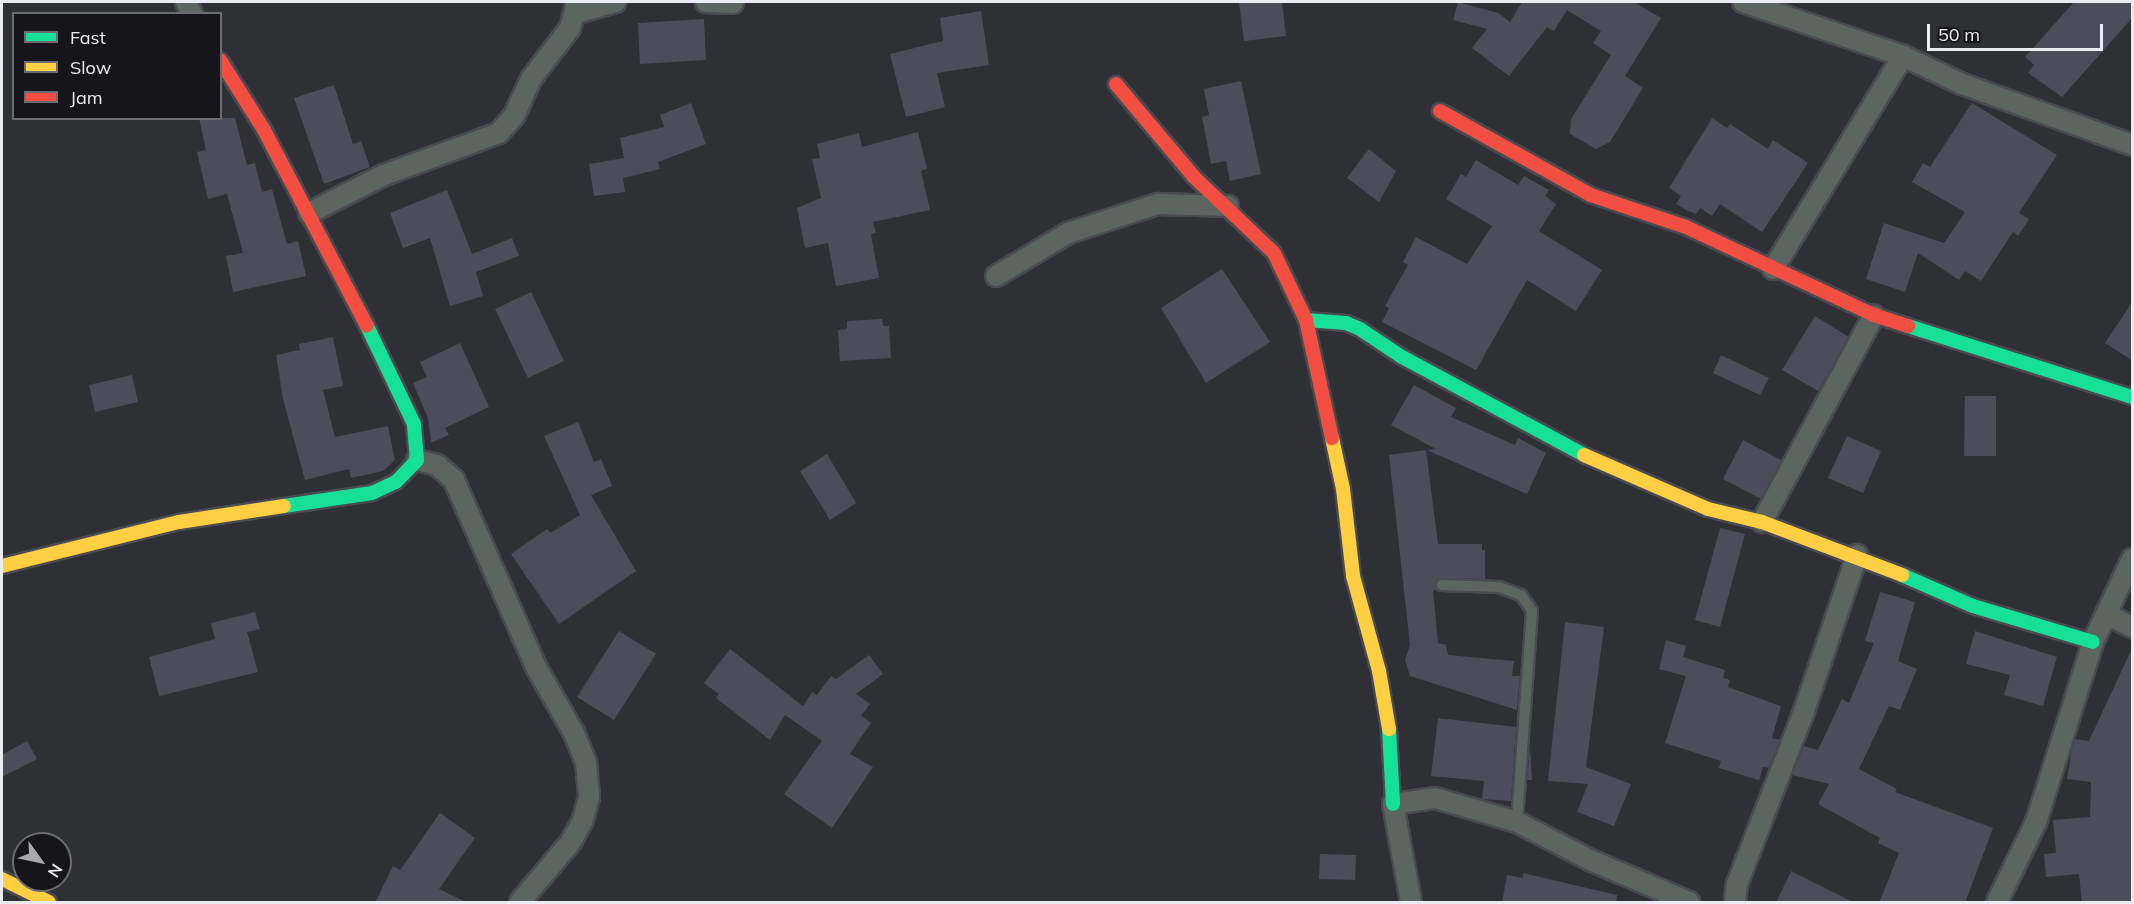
<!DOCTYPE html>
<html>
<head>
<meta charset="utf-8">
<style>
  body { margin:0 }
  #map { position:relative; width:2134px; height:904px; overflow:hidden; background:#2f2f36; font-family:Mulish,sans-serif }
  div>[style] { position:absolute }
  [style*='--x'] { left:calc(var(--x)*1px); top:calc(var(--y)*1px); width:calc(var(--w)*1px); rotate:calc(var(--a)*1deg) }
  .building>* { inset:0; background:#4d4c5a }
  .roads { filter:drop-shadow(2px 0 #4a4a50) drop-shadow(-2px 0 #4a4a50) drop-shadow(0 2px #4a4a50) drop-shadow(0 -2px #4a4a50) }
  .lane>* { height:10px; margin:-5px; padding:0 5px; transform-origin:5px; border-radius:5px; background:#5d6560 }
  .street>* { height:20px; margin:-10px; padding:0 10px; transform-origin:10px; border-radius:10px; background:#5d6560 }
  .fast>* { height:14px; margin:-7px; padding:0 7px; transform-origin:7px; border-radius:7px; background:#16e098 }
  .slow>* { height:14px; margin:-7px; padding:0 7px; transform-origin:7px; border-radius:7px; background:#ffcf43 }
  .jam>* { height:14px; margin:-7px; padding:0 7px; transform-origin:7px; border-radius:7px; background:#f24e42 }
  span { translate:-50% -50%; white-space:nowrap; text-align:center; line-height:1.15; -webkit-text-stroke:4.5px #15151b; paint-order:stroke }
  .frame { position:absolute; inset:0; border:3px solid #ebebf4; pointer-events:none }
  .legend { position:absolute; left:12px; top:12px; width:210px; height:108px; box-sizing:border-box; background:#15151b; border:2px solid #6b6b72; margin:0; padding:8px 10px; list-style:none; font-size:18px; color:#ebebf4 }
  .legend li { display:flex; align-items:center; gap:12px; height:30px }
  .legend b { width:30px; border:2px solid #6b6b72 }
  .north { position:absolute; left:12px; top:832px; width:60px; height:60px; box-sizing:border-box; background:#15151b; border:2px solid #6b6b72; border-radius:50%; rotate:123deg; font-size:16px; font-weight:700; line-height:24px; text-align:center; color:#ebebf4 }
  .north::after { content:''; display:block; margin:auto; width:21px; height:27px; background:#a9a9b2; clip-path:polygon(50% 0,100% 100%,50% 72%,0 100%) }
  .scale { position:absolute; left:1927px; top:24px; width:176px; height:27px; box-sizing:border-box; border:3px solid #ebebf4; border-top:0; padding-left:8px; font-size:18px; line-height:21px; white-space:nowrap; color:#ebebf4; -webkit-text-stroke:4px #15151b; paint-order:stroke }
</style>
</head>
<body>
<div id="map">
  <div class="building">
    <div style="clip-path:polygon(1239px 2px,1282px 2px,1286px 36px,1244px 41px)"></div>
    <div style="clip-path:polygon(1458px 2px,1498px 13px,1510px 22px,1522px 2px,1634px 2px,1661px 18px,1625px 76px,1643px 88px,1610px 142px,1596px 149px,1570px 134px,1571px 119px,1611px 55px,1593px 43px,1601px 31px,1567px 10px,1554px 31px,1547px 27px,1509px 76px,1472px 48px,1487px 29px,1453px 20px)"></div>
    <div style="clip-path:polygon(2074px 2px,2133px 2px,2133px 17px,2062px 97px,2028px 73px,2034px 65px,2025px 57px)"></div>
    <div style="clip-path:polygon(981px 11px,989px 65px,937px 73px,945px 107px,906px 117px,890px 54px,943px 41px,940px 18px)"></div>
    <div style="clip-path:polygon(704px 19px,706px 60px,640px 64px,638px 23px)"></div>
    <div style="clip-path:polygon(1241px 81px,1261px 174px,1230px 181px,1226px 161px,1211px 164px,1202px 117px,1209px 115px,1204px 89px)"></div>
    <div style="clip-path:polygon(334px 85px,353px 144px,361px 141px,370px 167px,324px 184px,294px 98px)"></div>
    <div style="clip-path:polygon(691px 103px,706px 144px,658px 162px,660px 169px,623px 178px,625px 192px,594px 196px,589px 164px,624px 158px,620px 138px,664px 127px,660px 115px)"></div>
    <div style="clip-path:polygon(1972px 103px,2057px 155px,2019px 213px,2029px 219px,2018px 236px,2013px 232px,1981px 281px,1965px 271px,1959px 280px,1918px 253px,1905px 292px,1866px 279px,1884px 223px,1944px 243px,1965px 212px,1912px 182px,1923px 163px,1930px 167px)"></div>
    <div style="clip-path:polygon(199px 118px,235px 118px,247px 165px,255px 163px,262px 192px,272px 189px,287px 244px,298px 241px,306px 276px,233px 292px,226px 256px,243px 253px,227px 194px,208px 199px,197px 152px,206px 150px)"></div>
    <div style="clip-path:polygon(1712px 118px,1727px 128px,1730px 124px,1768px 149px,1773px 140px,1808px 163px,1762px 232px,1720px 204px,1712px 216px,1700px 208px,1696px 214px,1686px 210px,1676px 204px,1681px 196px,1669px 188px)"></div>
    <div style="clip-path:polygon(918px 132px,927px 169px,921px 171px,930px 210px,873px 222px,876px 233px,871px 234px,879px 278px,836px 286px,828px 243px,805px 248px,797px 208px,821px 198px,812px 159px,820px 158px,817px 144px,859px 133px,862px 147px)"></div>
    <div style="clip-path:polygon(1369px 149px,1396px 171px,1379px 202px,1347px 178px)"></div>
    <div style="clip-path:polygon(1476px 160px,1518px 185px,1524px 176px,1549px 190px,1545px 196px,1556px 204px,1539px 231px,1602px 270px,1576px 311px,1527px 280px,1476px 370px,1382px 322px,1389px 308px,1385px 306px,1408px 265px,1403px 262px,1416px 237px,1467px 264px,1492px 226px,1446px 199px,1461px 174px,1466px 177px)"></div>
    <div style="clip-path:polygon(447px 190px,472px 254px,512px 238px,519px 256px,476px 272px,483px 296px,450px 306px,430px 238px,403px 248px,390px 213px)"></div>
    <div style="clip-path:polygon(1222px 269px,1270px 342px,1206px 383px,1161px 308px)"></div>
    <div style="clip-path:polygon(531px 292px,564px 361px,528px 378px,495px 309px)"></div>
    <div style="clip-path:polygon(2133px 301px,2133px 361px,2105px 343px)"></div>
    <div style="clip-path:polygon(1815px 316px,1849px 337px,1818px 391px,1782px 370px)"></div>
    <div style="clip-path:polygon(882px 319px,883px 326px,889px 326px,891px 358px,840px 361px,838px 330px,847px 329px,847px 321px)"></div>
    <div style="clip-path:polygon(333px 337px,343px 386px,323px 390px,335px 437px,388px 426px,395px 460px,383px 471px,351px 478px,349px 469px,305px 480px,283px 399px,276px 355px,300px 350px,299px 344px)"></div>
    <div style="clip-path:polygon(460px 343px,489px 407px,445px 428px,449px 435px,431px 443px,428px 418px,413px 383px,427px 377px,420px 362px)"></div>
    <div style="clip-path:polygon(1721px 355px,1769px 378px,1760px 395px,1713px 373px)"></div>
    <div style="clip-path:polygon(132px 375px,138px 402px,95px 412px,89px 385px)"></div>
    <div style="clip-path:polygon(1414px 385px,1456px 408px,1451px 417px,1515px 445px,1518px 438px,1546px 453px,1527px 494px,1427px 450px,1436px 449px,1391px 425px)"></div>
    <div style="clip-path:polygon(1965px 396px,1996px 396px,1996px 456px,1964px 456px)"></div>
    <div style="clip-path:polygon(578px 422px,594px 462px,601px 459px,612px 486px,591px 495px,636px 571px,559px 624px,511px 554px,547px 529px,550px 533px,580px 515px,544px 436px)"></div>
    <div style="clip-path:polygon(1847px 436px,1881px 451px,1863px 493px,1828px 478px)"></div>
    <div style="clip-path:polygon(1743px 440px,1781px 460px,1761px 499px,1723px 479px)"></div>
    <div style="clip-path:polygon(1426px 450px,1438px 544px,1482px 544px,1482px 550px,1485px 550px,1485px 579px,1442px 578px,1435px 582px,1436px 590px,1433px 590px,1438px 643px,1446px 645px,1448px 655px,1514px 661px,1512px 676px,1520px 676px,1517px 710px,1410px 676px,1405px 660px,1410px 645px,1389px 455px)"></div>
    <div style="clip-path:polygon(827px 454px,856px 503px,830px 520px,800px 471px)"></div>
    <div style="clip-path:polygon(1720px 528px,1745px 534px,1720px 627px,1695px 620px)"></div>
    <div style="clip-path:polygon(1880px 592px,1915px 602px,1898px 661px,1917px 669px,1900px 710px,1889px 706px,1859px 769px,1897px 789px,1895px 792px,1993px 828px,1965px 903px,1879px 903px,1899px 853px,1878px 843px,1880px 838px,1818px 804px,1829px 784px,1792px 775px,1804px 746px,1818px 750px,1842px 699px,1849px 703px,1874px 643px,1865px 641px)"></div>
    <div style="clip-path:polygon(255px 612px,260px 629px,247px 632px,258px 672px,159px 696px,149px 657px,215px 639px,211px 623px)"></div>
    <div style="clip-path:polygon(1565px 622px,1604px 627px,1586px 767px,1631px 784px,1614px 826px,1577px 812px,1588px 784px,1548px 781px)"></div>
    <div style="clip-path:polygon(619px 631px,656px 654px,614px 720px,577px 697px)"></div>
    <div style="clip-path:polygon(1975px 631px,2057px 657px,2043px 706px,2004px 695px,2010px 675px,1966px 664px)"></div>
    <div style="clip-path:polygon(1666px 640px,1686px 646px,1683px 657px,1725px 670px,1723px 678px,1730px 680px,1728px 687px,1781px 706px,1772px 738px,1780px 740px,1769px 768px,1763px 767px,1759px 780px,1719px 768px,1721px 761px,1665px 743px,1686px 676px,1659px 669px)"></div>
    <div style="clip-path:polygon(2133px 646px,2133px 903px,2082px 903px,2079px 874px,2046px 877px,2044px 854px,2056px 853px,2053px 820px,2090px 817px,2091px 782px,2067px 779px,2072px 749px,2075px 739px,2089px 741px)"></div>
    <div style="clip-path:polygon(730px 649px,803px 706px,812px 692px,817px 695px,831px 676px,836px 679px,869px 655px,883px 674px,856px 694px,870px 704px,861px 716px,871px 723px,850px 754px,873px 767px,832px 828px,784px 794px,822px 741px,785px 715px,770px 740px,716px 698px,719px 694px,704px 683px)"></div>
    <div style="clip-path:polygon(1438px 718px,1516px 727px,1511px 801px,1482px 799px,1484px 781px,1431px 776px)"></div>
    <div style="clip-path:polygon(27px 741px,37px 759px,2px 777px,2px 755px)"></div>
    <div style="clip-path:polygon(1530px 747px,1532px 780px,1527px 780px)"></div>
    <div style="clip-path:polygon(440px 813px,475px 838px,439px 889px,468px 903px,375px 903px,393px 866px,400px 870px)"></div>
    <div style="clip-path:polygon(1320px 854px,1356px 855px,1355px 880px,1319px 879px)"></div>
    <div style="clip-path:polygon(1791px 871px,1855px 903px,1776px 903px)"></div>
    <div style="clip-path:polygon(1523px 873px,1617px 895px,1616px 903px,1502px 903px,1507px 875px,1523px 878px)"></div>
  </div>
  <div class="roads">
    <div class="lane">
      <div style="--x:1442;--y:585;--w:57;--a:2"></div>
      <div style="--x:1499;--y:587;--w:23;--a:20"></div>
      <div style="--x:1521;--y:595;--w:19;--a:55"></div>
      <div style="--x:1532;--y:611;--w:212;--a:94.1"></div>
    </div>
    <div class="street">
      <div style="--x:186;--y:2;--w:13;--a:63"></div>
      <div style="--x:706;--y:2;--w:27;--a:2"></div>
      <div style="--x:1743;--y:2;--w:169;--a:18.6"></div>
      <div style="--x:1903;--y:56;--w:65;--a:25.4"></div>
      <div style="--x:1962;--y:84;--w:181;--a:19.7"></div>
      <div style="--x:576;--y:13;--w:41;--a:-15.4"></div>
      <div style="--x:309;--y:213;--w:84;--a:-26.9"></div>
      <div style="--x:384;--y:175;--w:122;--a:-20.1"></div>
      <div style="--x:499;--y:133;--w:23;--a:-49"></div>
      <div style="--x:514;--y:116;--w:41;--a:-65.3"></div>
      <div style="--x:531;--y:79;--w:64;--a:-52.6"></div>
      <div style="--x:570;--y:28;--w:27;--a:-75"></div>
      <div style="--x:1773;--y:269;--w:250;--a:-58.6"></div>
      <div style="--x:996;--y:276;--w:84;--a:-30.8"></div>
      <div style="--x:1068;--y:233;--w:95;--a:-17.9"></div>
      <div style="--x:1158;--y:204;--w:70;--a:1.6"></div>
      <div style="--x:417;--y:460;--w:21;--a:14"></div>
      <div style="--x:437;--y:465;--w:23;--a:41"></div>
      <div style="--x:454;--y:480;--w:204;--a:66.3"></div>
      <div style="--x:536;--y:667;--w:76;--a:60.1"></div>
      <div style="--x:574;--y:733;--w:31;--a:68"></div>
      <div style="--x:586;--y:762;--w:35;--a:85"></div>
      <div style="--x:589;--y:797;--w:24;--a:105"></div>
      <div style="--x:583;--y:820;--w:26;--a:119"></div>
      <div style="--x:570;--y:843;--w:77;--a:130.3"></div>
      <div style="--x:1762;--y:522;--w:235;--a:-61.6"></div>
      <div style="--x:2106;--y:614;--w:29;--a:27"></div>
      <div style="--x:1411;--y:902;--w:100;--a:-100.4"></div>
      <div style="--x:1393;--y:804;--w:42;--a:-8.1"></div>
      <div style="--x:1435;--y:798;--w:85;--a:16.3"></div>
      <div style="--x:1517;--y:822;--w:82;--a:27.5"></div>
      <div style="--x:1590;--y:860;--w:108;--a:23"></div>
      <div style="--x:1735;--y:902;--w:18;--a:-84"></div>
      <div style="--x:1737;--y:884;--w:182;--a:-68.8"></div>
      <div style="--x:1803;--y:714;--w:168;--a:-71.2"></div>
      <div style="--x:1997;--y:902;--w:89;--a:-64"></div>
      <div style="--x:2036;--y:822;--w:189;--a:-72.4"></div>
      <div style="--x:2093;--y:642;--w:92;--a:-64.8"></div>
    </div>
    <div class="fast">
      <div style="--x:1306;--y:320;--w:40;--a:4.3"></div>
      <div style="--x:1346;--y:323;--w:15;--a:23"></div>
      <div style="--x:1360;--y:329;--w:50;--a:33.7"></div>
      <div style="--x:1402;--y:357;--w:207;--a:28.3"></div>
      <div style="--x:1908;--y:326;--w:235;--a:17.6"></div>
      <div style="--x:284;--y:506;--w:89;--a:-8.4"></div>
      <div style="--x:372;--y:493;--w:26;--a:-25"></div>
      <div style="--x:396;--y:482;--w:30;--a:-46"></div>
      <div style="--x:417;--y:460;--w:36;--a:-95"></div>
      <div style="--x:414;--y:424;--w:109;--a:-115.6"></div>
      <div style="--x:1902;--y:575;--w:77;--a:23.6"></div>
      <div style="--x:1973;--y:606;--w:125;--a:16.7"></div>
      <div style="--x:1389;--y:729;--w:75;--a:86.9"></div>
    </div>
    <div class="slow">
      <div style="--x:1332;--y:438;--w:52;--a:77.8"></div>
      <div style="--x:1343;--y:489;--w:88;--a:83.4"></div>
      <div style="--x:1353;--y:576;--w:98;--a:74.7"></div>
      <div style="--x:1379;--y:671;--w:59;--a:80.2"></div>
      <div style="--x:1584;--y:455;--w:135;--a:23.5"></div>
      <div style="--x:1708;--y:509;--w:56;--a:13.5"></div>
      <div style="--x:1762;--y:522;--w:150;--a:20.7"></div>
      <div style="--x:2;--y:566;--w:182;--a:-14"></div>
      <div style="--x:179;--y:522;--w:106;--a:-8.7"></div>
      <div style="--x:2;--y:879;--w:52;--a:26.1"></div>
    </div>
    <div class="jam">
      <div style="--x:220;--y:60;--w:83;--a:57.8"></div>
      <div style="--x:264;--y:130;--w:221;--a:62.3"></div>
      <div style="--x:1116;--y:84;--w:121;--a:50"></div>
      <div style="--x:1194;--y:177;--w:110;--a:43.5"></div>
      <div style="--x:1274;--y:253;--w:74;--a:64.5"></div>
      <div style="--x:1306;--y:320;--w:121;--a:77.6"></div>
      <div style="--x:1440;--y:111;--w:173;--a:29.1"></div>
      <div style="--x:1591;--y:195;--w:100;--a:18.6"></div>
      <div style="--x:1686;--y:227;--w:208;--a:25.1"></div>
      <div style="--x:1874;--y:315;--w:36;--a:18"></div>
    </div>
  </div>
  <div class="frame"></div>
  <ul class="legend">
  <li><b style="height:8px;background:#16e098"></b>Fast</li>
  <li><b style="height:8px;background:#ffcf43"></b>Slow</li>
  <li><b style="height:8px;background:#f24e42"></b>Jam</li>
  </ul>
  <div class="north">N</div>
  <div class="scale">50 m</div>
</div>
</body>
</html>
